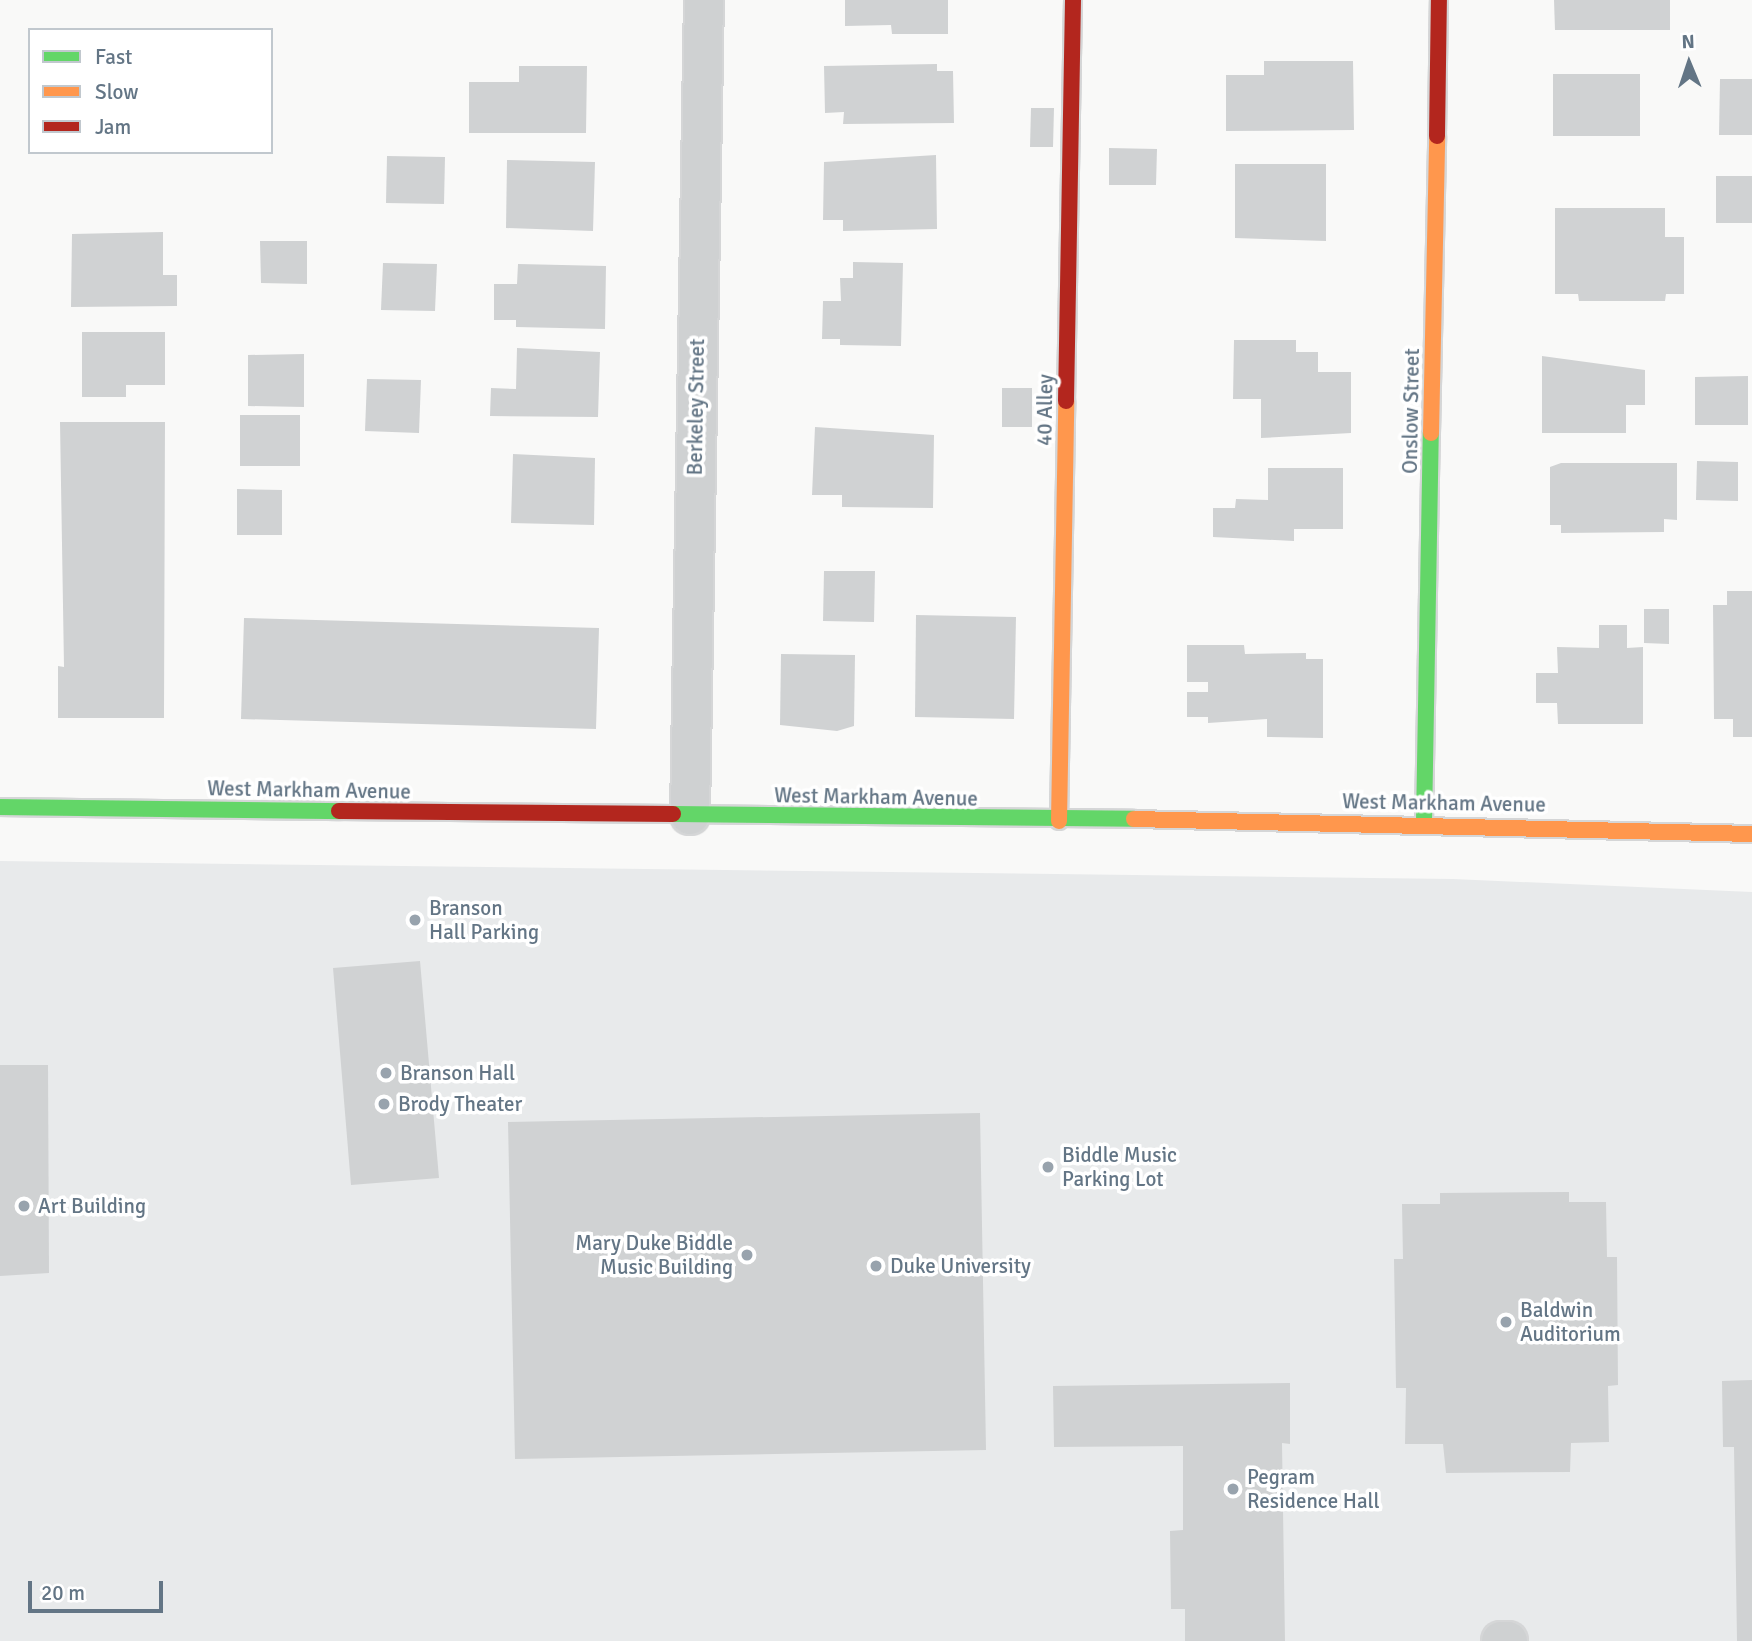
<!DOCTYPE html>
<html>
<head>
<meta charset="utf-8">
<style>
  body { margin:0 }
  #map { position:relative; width:1752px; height:1641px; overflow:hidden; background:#f9f9f8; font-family:Signika,sans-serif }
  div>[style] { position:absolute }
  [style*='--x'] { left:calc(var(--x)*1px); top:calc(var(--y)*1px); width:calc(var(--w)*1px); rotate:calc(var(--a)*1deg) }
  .built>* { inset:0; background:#e8eaeb }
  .building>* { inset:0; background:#d0d2d3 }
  .roads { filter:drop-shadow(2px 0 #d5d6d7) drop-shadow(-2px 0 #d5d6d7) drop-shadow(0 2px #d5d6d7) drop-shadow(0 -2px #d5d6d7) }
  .street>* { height:38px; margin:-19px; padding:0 19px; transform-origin:19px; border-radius:19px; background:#cfd1d2 }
  .fast>* { height:16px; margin:-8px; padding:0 8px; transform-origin:8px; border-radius:8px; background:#63d668 }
  .slow>* { height:16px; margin:-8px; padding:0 8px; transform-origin:8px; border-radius:8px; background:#ff974d }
  .jam>* { height:16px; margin:-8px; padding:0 8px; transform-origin:8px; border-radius:8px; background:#b3261e }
  .dots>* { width:19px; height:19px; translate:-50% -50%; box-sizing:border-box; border:4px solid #fff; border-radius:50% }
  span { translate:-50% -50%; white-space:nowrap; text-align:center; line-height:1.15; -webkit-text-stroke:7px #fff; paint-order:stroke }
  .street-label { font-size:21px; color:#637585 }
  .poi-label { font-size:21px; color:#637585 }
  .left { translate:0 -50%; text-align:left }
  .right { translate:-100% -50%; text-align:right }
  .legend { position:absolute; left:28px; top:28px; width:245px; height:126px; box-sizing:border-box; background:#fff; border:2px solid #c1c8ce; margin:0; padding:9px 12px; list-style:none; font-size:21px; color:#637585 }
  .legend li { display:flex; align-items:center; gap:14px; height:35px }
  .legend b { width:35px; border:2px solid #c1c8ce }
  .north { position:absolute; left:1654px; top:28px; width:70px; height:70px; -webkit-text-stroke:5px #fff; paint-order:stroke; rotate:358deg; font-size:19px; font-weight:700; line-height:28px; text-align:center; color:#637585 }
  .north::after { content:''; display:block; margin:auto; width:24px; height:32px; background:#637585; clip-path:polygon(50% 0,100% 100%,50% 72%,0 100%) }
  .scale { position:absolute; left:28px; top:1581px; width:135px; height:32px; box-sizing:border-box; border:4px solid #637585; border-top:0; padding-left:9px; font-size:21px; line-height:24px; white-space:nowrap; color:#637585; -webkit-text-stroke:5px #fff; paint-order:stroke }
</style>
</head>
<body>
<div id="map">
  <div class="built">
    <div style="clip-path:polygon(0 861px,1453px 879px,1752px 892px,1752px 1641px,0 1641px)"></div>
  </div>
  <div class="building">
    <div style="clip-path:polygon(845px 0,948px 0,948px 34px,892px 34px,891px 25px,845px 26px)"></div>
    <div style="clip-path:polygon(1554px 0,1670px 0,1670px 30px,1555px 30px)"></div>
    <div style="clip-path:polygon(1264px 61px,1353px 61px,1354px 130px,1226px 131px,1226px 75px,1264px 75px)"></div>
    <div style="clip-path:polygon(937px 64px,937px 71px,953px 71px,954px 123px,843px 124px,844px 112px,825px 113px,824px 66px)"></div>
    <div style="clip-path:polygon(519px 66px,587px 66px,586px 133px,469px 133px,469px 82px,519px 82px)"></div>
    <div style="clip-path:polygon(1553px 74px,1640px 74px,1640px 136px,1553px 136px)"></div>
    <div style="clip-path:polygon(1720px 79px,1752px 79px,1752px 135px,1719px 135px)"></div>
    <div style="clip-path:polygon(1031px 108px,1054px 108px,1053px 147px,1030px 147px)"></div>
    <div style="clip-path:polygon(1109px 148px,1157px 149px,1156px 185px,1109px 185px)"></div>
    <div style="clip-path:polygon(936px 155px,937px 229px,843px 231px,843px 220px,823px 220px,824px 162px)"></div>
    <div style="clip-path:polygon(387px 156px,445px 157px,444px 204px,386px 203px)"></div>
    <div style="clip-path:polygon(507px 160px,595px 162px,593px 231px,506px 228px)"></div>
    <div style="clip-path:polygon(1235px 164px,1326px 164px,1326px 241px,1235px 238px)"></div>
    <div style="clip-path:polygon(1716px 176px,1752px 176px,1752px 223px,1716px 223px)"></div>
    <div style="clip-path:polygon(1555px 208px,1665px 208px,1665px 237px,1684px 237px,1684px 294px,1666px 294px,1665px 301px,1579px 301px,1578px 294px,1555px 294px)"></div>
    <div style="clip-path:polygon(163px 232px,163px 275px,177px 275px,177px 306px,71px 307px,72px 234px)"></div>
    <div style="clip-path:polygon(260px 241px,307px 241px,307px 284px,261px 283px)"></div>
    <div style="clip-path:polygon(853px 262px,903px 263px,901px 346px,840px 345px,840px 339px,822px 339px,823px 301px,841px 301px,840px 278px,853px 278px)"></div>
    <div style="clip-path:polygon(383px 263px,437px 264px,435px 311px,381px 310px)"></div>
    <div style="clip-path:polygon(518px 264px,606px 266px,605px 329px,516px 327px,516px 320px,494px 320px,494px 284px,517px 284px)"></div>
    <div style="clip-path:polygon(82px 332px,165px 332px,165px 385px,126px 385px,126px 397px,82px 397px)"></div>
    <div style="clip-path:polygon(1234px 340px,1296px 340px,1296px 352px,1318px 352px,1318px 372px,1351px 372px,1351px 433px,1261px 438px,1261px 399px,1233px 399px)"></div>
    <div style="clip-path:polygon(517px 348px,600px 352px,598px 417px,490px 416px,491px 388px,516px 389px)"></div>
    <div style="clip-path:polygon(304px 354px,304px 407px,248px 406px,248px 355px)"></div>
    <div style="clip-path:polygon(1542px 356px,1645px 370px,1645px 405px,1626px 405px,1626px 433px,1542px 433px)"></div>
    <div style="clip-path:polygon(1748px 376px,1748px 425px,1695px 425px,1695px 377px)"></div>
    <div style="clip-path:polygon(367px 379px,421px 380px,419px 433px,365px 431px)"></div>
    <div style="clip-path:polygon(1002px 388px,1032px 388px,1032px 427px,1002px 427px)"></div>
    <div style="clip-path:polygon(240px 415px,300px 415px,300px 466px,240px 466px)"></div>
    <div style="clip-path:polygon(60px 422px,165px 422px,164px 718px,58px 718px,58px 666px,64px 667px)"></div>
    <div style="clip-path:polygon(815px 427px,934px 435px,933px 508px,842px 507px,842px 495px,812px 495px)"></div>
    <div style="clip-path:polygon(513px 454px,595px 458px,594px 525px,511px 523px)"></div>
    <div style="clip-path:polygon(1697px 461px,1738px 462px,1738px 501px,1696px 500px)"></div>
    <div style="clip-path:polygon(1561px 463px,1677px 463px,1677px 520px,1664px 519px,1664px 532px,1561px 533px,1561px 525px,1550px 525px,1550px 467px)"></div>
    <div style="clip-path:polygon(1268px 468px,1343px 468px,1343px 529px,1294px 529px,1294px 541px,1213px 537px,1213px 508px,1235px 508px,1236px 499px,1268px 500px)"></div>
    <div style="clip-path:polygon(237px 489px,282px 490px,282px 535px,237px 535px)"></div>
    <div style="clip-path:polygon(824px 571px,875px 571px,874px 622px,823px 621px)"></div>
    <div style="clip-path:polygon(1727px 591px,1752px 591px,1752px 737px,1733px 737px,1733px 719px,1714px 719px,1713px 605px,1727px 605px)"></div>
    <div style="clip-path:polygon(1644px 609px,1669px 609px,1669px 644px,1644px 643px)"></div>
    <div style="clip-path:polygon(916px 615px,1016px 617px,1014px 719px,915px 717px)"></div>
    <div style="clip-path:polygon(244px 618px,599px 628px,596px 729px,241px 719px)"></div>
    <div style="clip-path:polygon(1599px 625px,1627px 625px,1627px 648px,1643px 647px,1643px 724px,1558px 724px,1557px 703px,1536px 703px,1536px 673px,1558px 673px,1557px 647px,1599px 648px)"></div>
    <div style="clip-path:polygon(1187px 645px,1244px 645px,1245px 654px,1306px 653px,1306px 659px,1323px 659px,1323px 738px,1267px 737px,1267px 719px,1208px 723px,1208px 717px,1187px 717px,1187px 692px,1208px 692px,1208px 682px,1187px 682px)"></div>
    <div style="clip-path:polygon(781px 654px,855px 655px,854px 726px,837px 731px,780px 725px)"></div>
    <div style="clip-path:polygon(420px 961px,439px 1178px,351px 1185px,333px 968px)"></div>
    <div style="clip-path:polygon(0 1065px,48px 1065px,49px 1273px,0 1276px)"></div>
    <div style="clip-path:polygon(980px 1113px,986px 1450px,515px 1459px,508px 1122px)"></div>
    <div style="clip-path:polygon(1569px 1192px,1569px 1202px,1606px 1202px,1607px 1257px,1617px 1257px,1618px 1385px,1608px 1386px,1609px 1442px,1571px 1443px,1570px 1472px,1446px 1473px,1443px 1444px,1405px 1444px,1406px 1388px,1396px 1388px,1394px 1259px,1403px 1259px,1402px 1204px,1440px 1204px,1440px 1193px)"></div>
    <div style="clip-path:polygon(1752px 1380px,1752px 1641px,1737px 1641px,1734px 1447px,1723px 1447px,1722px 1381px)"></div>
    <div style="clip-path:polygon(1290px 1383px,1290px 1444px,1282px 1443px,1285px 1641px,1185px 1641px,1185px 1609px,1171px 1609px,1170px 1531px,1183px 1530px,1183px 1446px,1054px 1447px,1053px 1386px)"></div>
  </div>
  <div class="roads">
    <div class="street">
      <div style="--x:690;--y:815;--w:815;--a:-89.02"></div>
      <div style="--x:1501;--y:1641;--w:7;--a:0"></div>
    </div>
    <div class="fast">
      <div style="--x:0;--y:807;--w:339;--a:0.7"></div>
      <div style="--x:673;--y:814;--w:461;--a:0.6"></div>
      <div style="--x:1424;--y:822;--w:389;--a:-89"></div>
    </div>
    <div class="slow">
      <div style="--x:1431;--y:433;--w:297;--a:-88.8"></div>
      <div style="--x:1134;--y:819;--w:618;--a:1.39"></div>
      <div style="--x:1059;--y:821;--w:420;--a:-89"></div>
    </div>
    <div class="jam">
      <div style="--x:1437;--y:136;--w:136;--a:-89.2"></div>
      <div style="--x:1066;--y:401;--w:401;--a:-89"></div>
      <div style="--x:339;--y:811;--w:334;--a:0.5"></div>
    </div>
  </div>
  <div class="dots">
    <div style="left:415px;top:920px;background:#98a3ad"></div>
    <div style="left:386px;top:1073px;background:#98a3ad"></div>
    <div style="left:384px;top:1104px;background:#98a3ad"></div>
    <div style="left:1048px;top:1167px;background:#98a3ad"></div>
    <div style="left:24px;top:1206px;background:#98a3ad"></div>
    <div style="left:747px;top:1255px;background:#98a3ad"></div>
    <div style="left:876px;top:1266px;background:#98a3ad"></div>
    <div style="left:1506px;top:1322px;background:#98a3ad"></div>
    <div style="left:1233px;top:1489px;background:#98a3ad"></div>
  </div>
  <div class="street-label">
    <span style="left:696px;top:407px;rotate:-89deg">Berkeley Street</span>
    <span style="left:1045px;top:410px;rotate:-89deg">40 Alley</span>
    <span style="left:1411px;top:411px;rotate:-89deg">Onslow Street</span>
    <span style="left:309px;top:790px;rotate:1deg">West Markham Avenue</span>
    <span style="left:876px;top:797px;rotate:1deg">West Markham Avenue</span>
    <span style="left:1444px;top:803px;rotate:1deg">West Markham Avenue</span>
  </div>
  <div class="poi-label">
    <span class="left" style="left:429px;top:920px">Branson<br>Hall Parking</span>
    <span class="left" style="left:400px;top:1073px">Branson Hall</span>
    <span class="left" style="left:398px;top:1104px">Brody Theater</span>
    <span class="left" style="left:1062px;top:1167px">Biddle Music<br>Parking Lot</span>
    <span class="left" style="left:38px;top:1206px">Art Building</span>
    <span class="right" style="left:733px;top:1255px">Mary Duke Biddle<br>Music Building</span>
    <span class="left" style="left:890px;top:1266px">Duke University</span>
    <span class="left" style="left:1520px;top:1322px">Baldwin<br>Auditorium</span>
    <span class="left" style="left:1247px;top:1489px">Pegram<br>Residence Hall</span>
  </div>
  <ul class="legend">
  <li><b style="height:9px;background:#63d668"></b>Fast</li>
  <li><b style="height:9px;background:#ff974d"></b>Slow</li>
  <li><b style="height:9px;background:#b3261e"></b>Jam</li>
  </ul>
  <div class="north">N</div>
  <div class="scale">20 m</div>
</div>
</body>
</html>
